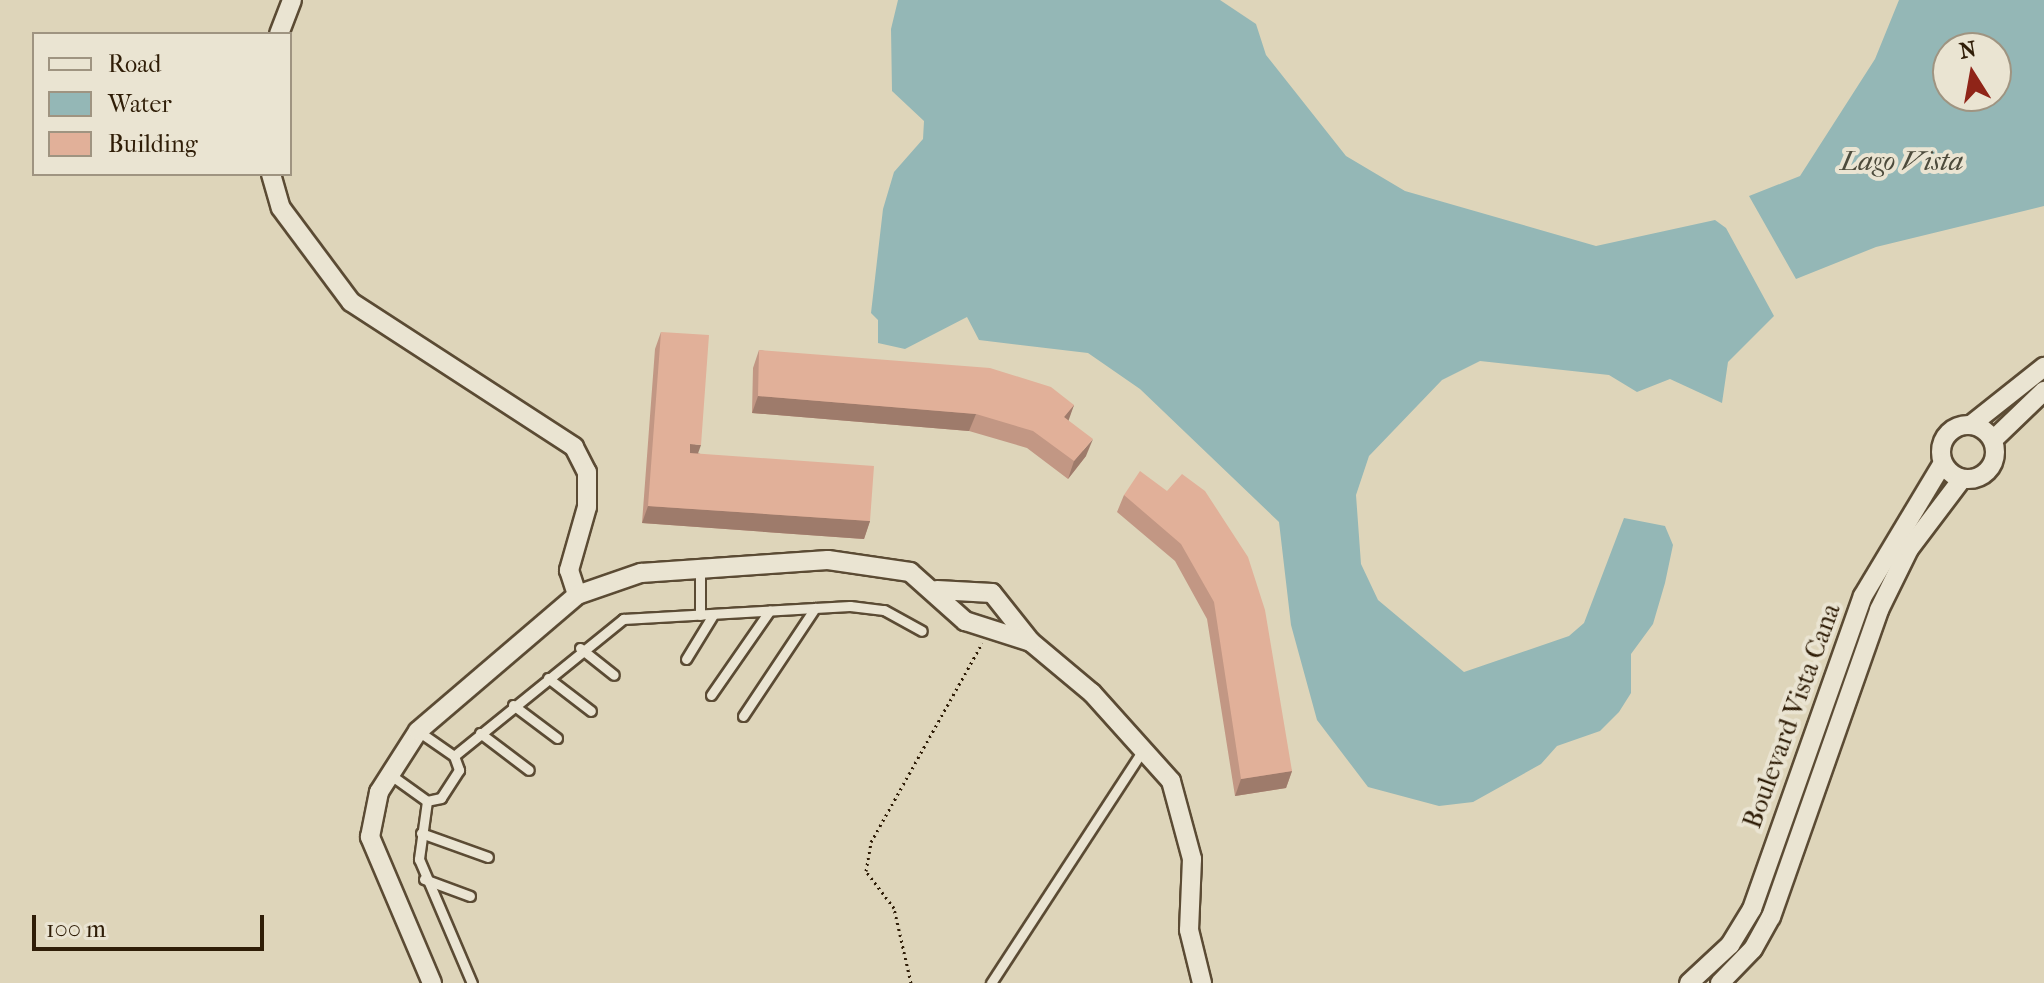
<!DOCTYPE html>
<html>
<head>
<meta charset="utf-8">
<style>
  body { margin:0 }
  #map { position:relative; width:2044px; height:983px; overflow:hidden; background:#ded5ba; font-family:"IM FELL French Canon",serif }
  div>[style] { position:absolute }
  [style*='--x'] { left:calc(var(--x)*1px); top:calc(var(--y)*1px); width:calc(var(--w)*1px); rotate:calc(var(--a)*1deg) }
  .water>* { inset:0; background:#94b7b6 }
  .path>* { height:3px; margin-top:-1.5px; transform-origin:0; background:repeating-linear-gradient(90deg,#2f1d07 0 2px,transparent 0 6px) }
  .roads { filter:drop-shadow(2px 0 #5b4b34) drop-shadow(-2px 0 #5b4b34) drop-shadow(0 2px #5b4b34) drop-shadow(0 -2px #5b4b34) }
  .service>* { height:9px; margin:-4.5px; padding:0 4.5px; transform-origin:4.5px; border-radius:4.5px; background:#eae4d2 }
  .minor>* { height:18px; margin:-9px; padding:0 9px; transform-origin:9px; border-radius:9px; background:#eae4d2 }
  .minor>.ring { margin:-9px; padding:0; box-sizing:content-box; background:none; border:18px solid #eae4d2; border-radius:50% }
  .wall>* { inset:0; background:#c29784 }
  .shaded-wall>* { inset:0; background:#9e7b6b }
  .building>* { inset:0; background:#e1b099 }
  span { translate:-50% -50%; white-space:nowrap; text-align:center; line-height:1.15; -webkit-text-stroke:8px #eae4d2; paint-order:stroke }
  .street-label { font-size:26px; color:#2f1d07 }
  .water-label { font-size:28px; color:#4d4b3c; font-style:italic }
  .legend { position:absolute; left:32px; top:32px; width:260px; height:144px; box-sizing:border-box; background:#eae4d2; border:2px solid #9f9481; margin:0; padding:10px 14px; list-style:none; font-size:24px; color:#2f1d07 }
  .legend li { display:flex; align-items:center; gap:16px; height:40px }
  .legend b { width:40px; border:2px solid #9f9481 }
  .north { position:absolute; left:1932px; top:32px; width:80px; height:80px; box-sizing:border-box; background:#eae4d2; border:2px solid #9f9481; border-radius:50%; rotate:349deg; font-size:22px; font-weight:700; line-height:32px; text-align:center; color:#2f1d07 }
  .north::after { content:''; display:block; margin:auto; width:28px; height:36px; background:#8f2418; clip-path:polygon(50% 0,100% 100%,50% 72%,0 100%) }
  .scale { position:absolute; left:32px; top:915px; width:232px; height:36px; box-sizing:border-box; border:4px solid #2f1d07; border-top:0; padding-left:10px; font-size:24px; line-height:28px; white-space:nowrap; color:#2f1d07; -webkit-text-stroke:6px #eae4d2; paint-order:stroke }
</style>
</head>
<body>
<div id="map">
  <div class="water">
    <div style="clip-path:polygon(898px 0,1220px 0,1256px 24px,1266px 55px,1346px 156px,1405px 191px,1596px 246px,1715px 220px,1726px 228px,1774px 316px,1728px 362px,1722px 403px,1670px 379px,1637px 392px,1609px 375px,1480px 361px,1442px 380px,1369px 456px,1356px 495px,1361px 564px,1378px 600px,1464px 672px,1569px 636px,1584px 623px,1624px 518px,1665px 526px,1673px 545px,1665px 583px,1653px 624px,1631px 654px,1631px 693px,1619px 712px,1600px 731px,1557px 746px,1541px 764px,1473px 802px,1439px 806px,1368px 787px,1317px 720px,1291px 625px,1279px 522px,1140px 389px,1088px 353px,979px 340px,967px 317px,905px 349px,878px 343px,878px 320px,871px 313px,883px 209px,894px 172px,923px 139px,924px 121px,892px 91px,891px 29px)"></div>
    <div style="clip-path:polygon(evenodd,1899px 0,2044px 0,2044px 206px,1876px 247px,1796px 279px,1749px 196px,1800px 176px,1875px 59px,1899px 0,1948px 48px,1996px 48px,1996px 96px,1948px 96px,1948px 48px)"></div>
  </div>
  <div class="path">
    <div style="--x:911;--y:983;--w:77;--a:-102.8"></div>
    <div style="--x:894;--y:908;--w:46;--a:-127.1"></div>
    <div style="--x:866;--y:871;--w:29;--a:-80"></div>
    <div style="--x:871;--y:842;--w:228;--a:-60.8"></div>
  </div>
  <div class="roads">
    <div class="service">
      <div style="--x:700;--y:573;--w:42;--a:90"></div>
      <div style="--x:580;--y:648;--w:43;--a:38.5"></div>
      <div style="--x:686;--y:659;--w:52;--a:-58.5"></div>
      <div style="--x:548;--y:678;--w:54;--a:37.5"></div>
      <div style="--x:711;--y:695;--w:103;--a:-55.2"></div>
      <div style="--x:513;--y:705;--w:55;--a:36.9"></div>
      <div style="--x:743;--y:716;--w:130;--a:-56.3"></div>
      <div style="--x:418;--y:731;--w:44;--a:34.8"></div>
      <div style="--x:454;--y:756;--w:15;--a:70"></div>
      <div style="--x:459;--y:770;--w:33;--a:123"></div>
      <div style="--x:441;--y:798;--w:14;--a:168"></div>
      <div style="--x:480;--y:733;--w:61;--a:37.1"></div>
      <div style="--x:454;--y:756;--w:218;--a:-39"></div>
      <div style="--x:623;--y:619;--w:227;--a:-3.3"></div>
      <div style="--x:850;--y:606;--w:34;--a:7"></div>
      <div style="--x:884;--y:610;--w:43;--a:28.9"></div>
      <div style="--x:388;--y:773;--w:48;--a:35.7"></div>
      <div style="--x:427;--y:801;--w:59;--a:97.9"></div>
      <div style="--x:419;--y:859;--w:135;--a:66.9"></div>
      <div style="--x:421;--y:833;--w:71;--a:19.7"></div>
      <div style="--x:424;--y:879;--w:49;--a:20.3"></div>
      <div style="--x:991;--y:983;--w:278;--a:-56.9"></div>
    </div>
    <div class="minor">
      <div style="--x:279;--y:34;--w:36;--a:-69"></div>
      <div style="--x:271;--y:174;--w:35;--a:74"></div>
      <div style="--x:281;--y:208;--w:117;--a:53.3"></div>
      <div style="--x:351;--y:302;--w:266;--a:33"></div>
      <div style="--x:574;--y:447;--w:28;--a:63"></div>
      <div style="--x:587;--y:472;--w:35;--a:90"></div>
      <div style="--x:587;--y:507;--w:66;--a:105.9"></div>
      <div style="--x:569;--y:570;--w:26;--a:72"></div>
      <div style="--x:1972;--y:424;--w:92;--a:-38.4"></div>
      <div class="ring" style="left:1941px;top:425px;width:36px;height:36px"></div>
      <div style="--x:1993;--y:440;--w:71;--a:-43.9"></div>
      <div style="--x:937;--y:590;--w:55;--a:3.1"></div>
      <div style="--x:992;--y:593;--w:63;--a:51.5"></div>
      <div style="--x:1031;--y:642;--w:80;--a:39.9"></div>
      <div style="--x:1092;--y:693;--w:118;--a:48.1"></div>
      <div style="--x:1171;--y:781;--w:81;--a:74.9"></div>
      <div style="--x:1192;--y:859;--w:71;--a:92.4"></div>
      <div style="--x:1189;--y:930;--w:55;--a:76.2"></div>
      <div style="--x:432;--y:983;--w:159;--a:-113"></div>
      <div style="--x:370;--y:837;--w:46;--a:-78.7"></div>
      <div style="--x:379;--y:792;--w:72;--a:-57.4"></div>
      <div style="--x:418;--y:731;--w:209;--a:-40.5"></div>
      <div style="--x:577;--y:595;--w:68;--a:-19"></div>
      <div style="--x:641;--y:573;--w:187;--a:-4"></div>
      <div style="--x:828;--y:560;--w:83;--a:8.3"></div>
      <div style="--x:910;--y:572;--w:74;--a:41.7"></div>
      <div style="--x:965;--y:621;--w:69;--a:17.7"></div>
      <div style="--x:1689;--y:983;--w:56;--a:-42.8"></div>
      <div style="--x:1730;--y:945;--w:42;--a:-58.6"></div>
      <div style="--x:1752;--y:909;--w:332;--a:-70.5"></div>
      <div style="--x:1863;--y:596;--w:155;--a:-59"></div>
      <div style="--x:1720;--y:983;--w:47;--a:-45.9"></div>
      <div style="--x:1753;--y:949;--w:37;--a:-61"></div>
      <div style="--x:1771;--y:917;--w:325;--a:-70.6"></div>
      <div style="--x:1879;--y:610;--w:68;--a:-63.8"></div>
      <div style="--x:1909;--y:549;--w:88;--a:-52.9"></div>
    </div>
  </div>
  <div class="wall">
    <div style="clip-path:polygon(661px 332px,698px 453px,870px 521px,864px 539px,642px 523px,655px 349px)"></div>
    <div style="clip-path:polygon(759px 350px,1074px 405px,1068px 420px,1086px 456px,1068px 479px,1027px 448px,969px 431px,752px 413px,753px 368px)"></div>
    <div style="clip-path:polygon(1167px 491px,1292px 771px,1286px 788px,1235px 796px,1207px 619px,1175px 561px,1117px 512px,1124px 495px)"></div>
  </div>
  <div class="shaded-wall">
    <div style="clip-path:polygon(758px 396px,976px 414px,969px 431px,752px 413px)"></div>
    <div style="clip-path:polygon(1074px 405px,1068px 422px,1064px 417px)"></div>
    <div style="clip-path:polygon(1093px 439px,1086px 456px,1068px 479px,1074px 461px)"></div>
    <div style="clip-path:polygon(690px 444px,701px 445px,695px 462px,684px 461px)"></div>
    <div style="clip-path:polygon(648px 506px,870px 521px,864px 539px,642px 523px)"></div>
    <div style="clip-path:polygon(1292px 771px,1286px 788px,1235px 796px,1241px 779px)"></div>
  </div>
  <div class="building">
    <div style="clip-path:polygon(661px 332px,709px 335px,701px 445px,690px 444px,690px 453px,874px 466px,870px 521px,648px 506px)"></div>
    <div style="clip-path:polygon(759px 350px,990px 368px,1051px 387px,1074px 405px,1064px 417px,1093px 439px,1074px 461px,1033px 431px,976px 414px,758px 396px)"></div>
    <div style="clip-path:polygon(1140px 471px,1167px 491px,1182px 474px,1205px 491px,1248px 557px,1265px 610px,1292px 771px,1241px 779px,1214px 602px,1181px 544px,1124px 495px)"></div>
  </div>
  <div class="street-label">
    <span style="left:1792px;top:716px;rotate:-70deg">Boulevard Vista Cana</span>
  </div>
  <div class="water-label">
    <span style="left:1902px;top:161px">Lago Vista</span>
  </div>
  <ul class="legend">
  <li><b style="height:10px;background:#eae4d2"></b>Road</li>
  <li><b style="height:22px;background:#94b7b6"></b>Water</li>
  <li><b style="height:22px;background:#e1b099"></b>Building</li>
  </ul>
  <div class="north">N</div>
  <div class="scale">100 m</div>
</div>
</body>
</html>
